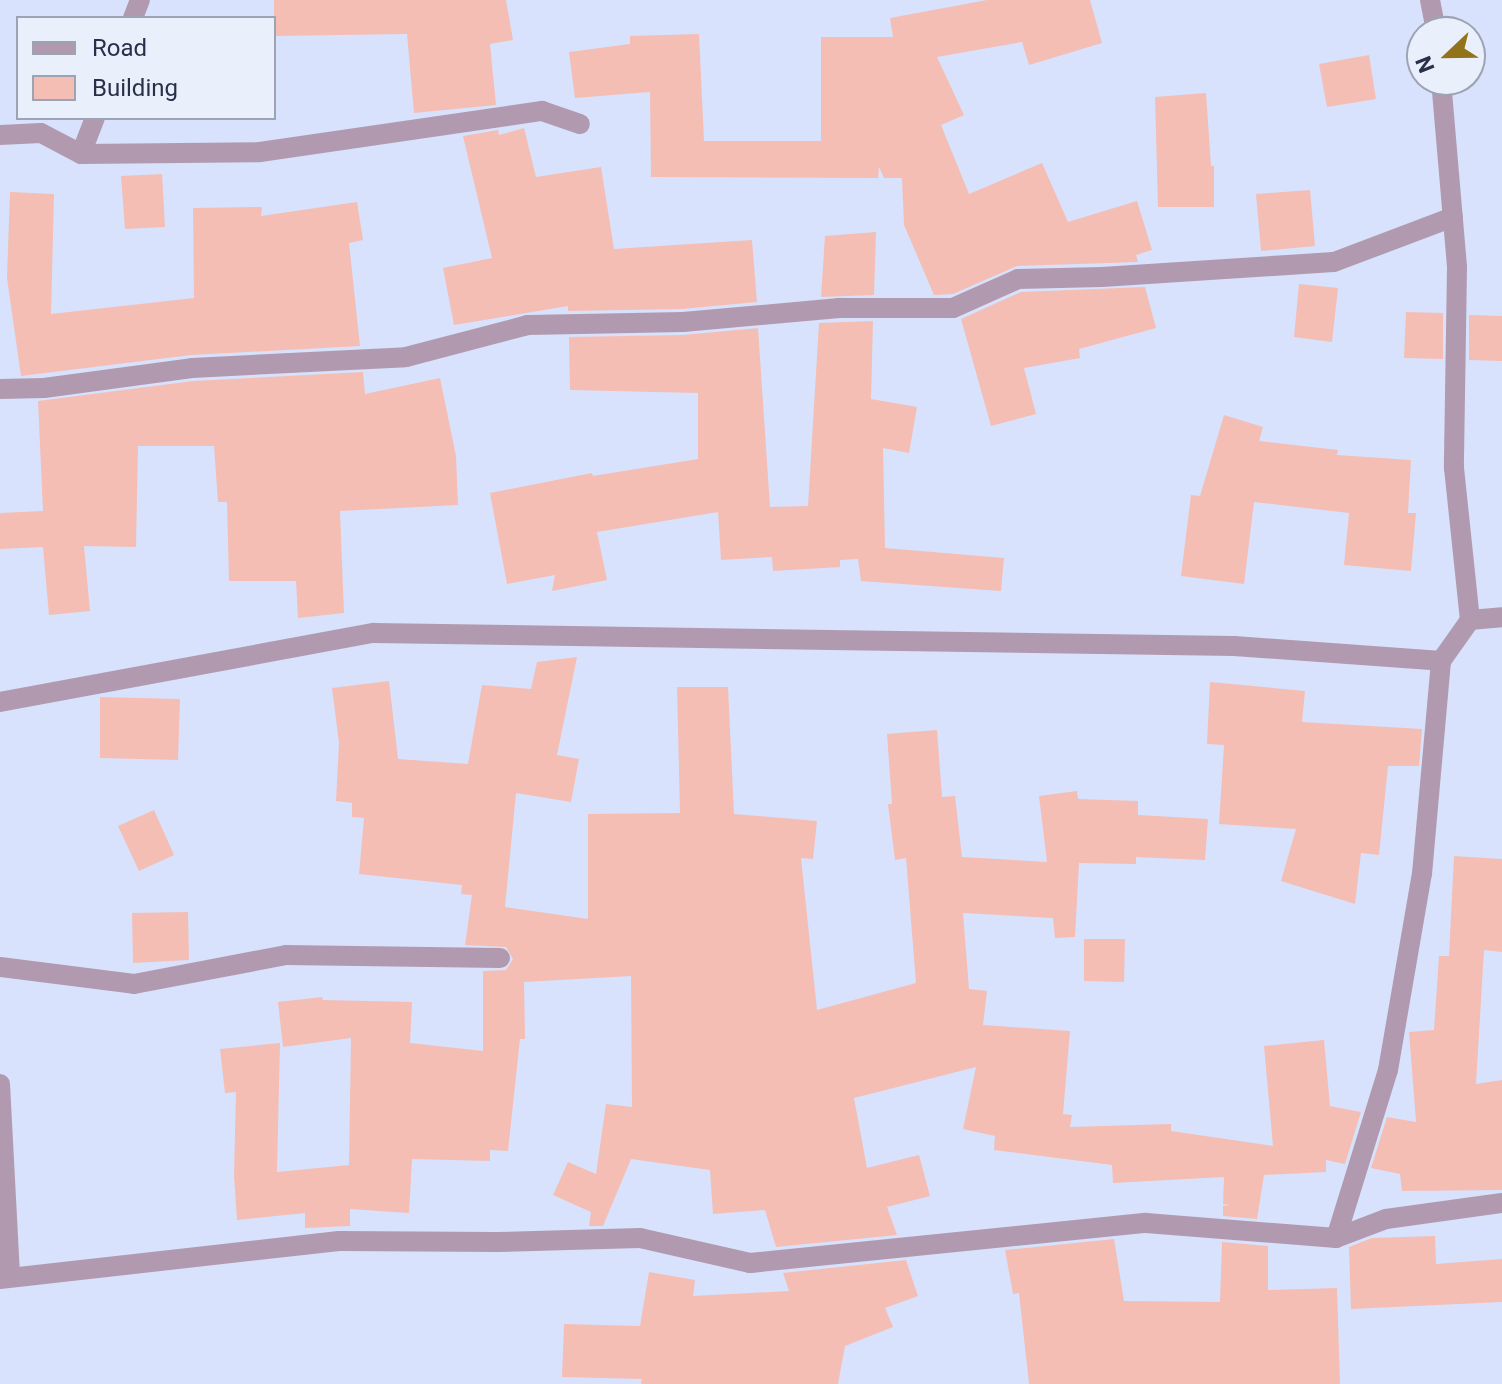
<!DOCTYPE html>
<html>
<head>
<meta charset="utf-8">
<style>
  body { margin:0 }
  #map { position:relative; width:1502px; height:1384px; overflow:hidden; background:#d8e2fc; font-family:Roboto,sans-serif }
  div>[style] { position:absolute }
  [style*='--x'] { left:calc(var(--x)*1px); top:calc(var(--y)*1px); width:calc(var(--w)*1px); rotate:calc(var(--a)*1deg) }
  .building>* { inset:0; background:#f4beb5 }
  .street>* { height:20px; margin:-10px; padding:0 10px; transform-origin:10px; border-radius:10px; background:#b19ab0 }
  span { translate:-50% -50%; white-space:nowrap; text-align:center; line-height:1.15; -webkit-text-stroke:6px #eaeffc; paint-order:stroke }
  .legend { position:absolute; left:16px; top:16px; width:260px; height:104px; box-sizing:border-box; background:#eaeffc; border:2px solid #9ca3b4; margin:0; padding:10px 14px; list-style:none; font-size:24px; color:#283149 }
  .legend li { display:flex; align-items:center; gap:16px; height:40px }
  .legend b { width:40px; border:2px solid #9ca3b4 }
  .north { position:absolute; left:1406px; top:16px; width:80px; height:80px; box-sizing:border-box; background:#eaeffc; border:2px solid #9ca3b4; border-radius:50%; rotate:248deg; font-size:22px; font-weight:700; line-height:32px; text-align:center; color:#283149 }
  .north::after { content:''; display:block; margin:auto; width:28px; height:36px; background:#92731a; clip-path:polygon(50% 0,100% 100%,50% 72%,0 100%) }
</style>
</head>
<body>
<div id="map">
  <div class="building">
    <div style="clip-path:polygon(274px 0,506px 0,513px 40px,490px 44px,496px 105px,414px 113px,407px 34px,274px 36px)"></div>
    <div style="clip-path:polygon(987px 0,1090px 0,1102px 43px,1029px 65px,1022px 42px,937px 57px,964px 115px,941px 125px,969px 194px,1042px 163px,1068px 222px,1137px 201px,1152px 250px,1136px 255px,1138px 262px,1017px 266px,953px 294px,934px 295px,904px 225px,902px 178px,884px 178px,879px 167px,878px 178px,651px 177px,650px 92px,575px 98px,569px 52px,630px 44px,630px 36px,699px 34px,704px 141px,821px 141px,821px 37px,893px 37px,890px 18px)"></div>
    <div style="clip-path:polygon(1369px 55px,1376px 99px,1327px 107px,1319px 64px)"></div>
    <div style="clip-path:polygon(1206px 93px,1211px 166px,1214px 166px,1214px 207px,1158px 207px,1155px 97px)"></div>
    <div style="clip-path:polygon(524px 128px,536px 177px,601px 167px,614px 249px,752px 240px,757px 302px,682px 309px,568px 311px,568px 306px,454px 325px,443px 268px,492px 258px,463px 136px,498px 130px,499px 135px)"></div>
    <div style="clip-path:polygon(162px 174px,165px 227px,125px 229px,121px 176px)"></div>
    <div style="clip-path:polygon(1310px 190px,1315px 246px,1261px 251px,1256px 194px)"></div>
    <div style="clip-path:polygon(10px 192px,54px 194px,51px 314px,194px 298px,193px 208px,262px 207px,261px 216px,357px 202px,363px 240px,349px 243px,360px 346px,191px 355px,21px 376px,7px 278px)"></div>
    <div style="clip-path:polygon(876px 232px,874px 295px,821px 297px,825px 236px)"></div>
    <div style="clip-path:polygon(1299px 284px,1338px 288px,1332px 342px,1294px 337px)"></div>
    <div style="clip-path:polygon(1145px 287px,1156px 328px,1079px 349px,1080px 358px,1024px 368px,1036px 414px,991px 426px,961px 319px,1021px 292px)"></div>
    <div style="clip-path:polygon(1406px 312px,1443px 313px,1443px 359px,1404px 358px)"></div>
    <div style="clip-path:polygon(1469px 315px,1502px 316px,1502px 361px,1469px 360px)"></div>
    <div style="clip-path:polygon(873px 321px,871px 399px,917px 407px,909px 453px,883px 448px,885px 548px,1004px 558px,1001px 591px,861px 581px,858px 559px,840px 560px,840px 567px,773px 571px,772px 557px,721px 560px,718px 512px,597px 532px,607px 580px,552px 591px,555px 575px,507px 584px,490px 493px,592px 473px,593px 476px,698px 459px,698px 393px,570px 390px,569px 337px,683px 335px,758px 328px,770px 507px,808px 506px,819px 323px)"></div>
    <div style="clip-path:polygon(363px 372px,365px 394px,440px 378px,456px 456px,458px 505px,340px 511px,344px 613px,298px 618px,296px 581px,229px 581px,227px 502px,218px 502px,214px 446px,138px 446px,136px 547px,84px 546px,90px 611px,49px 615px,43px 547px,0 549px,0 513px,43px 511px,38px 401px,193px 381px)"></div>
    <div style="clip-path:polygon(1224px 415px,1263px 427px,1259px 441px,1338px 450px,1337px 455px,1411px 460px,1408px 513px,1416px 513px,1411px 571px,1344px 565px,1349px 513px,1254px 502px,1244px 584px,1181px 576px,1191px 495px,1200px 496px)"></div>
    <div style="clip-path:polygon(577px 657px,557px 755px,579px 759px,571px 802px,516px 793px,505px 907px,588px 919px,588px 814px,680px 813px,677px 687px,728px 687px,734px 814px,817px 821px,813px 859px,801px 858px,817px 1010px,916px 983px,906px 858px,895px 860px,888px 804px,892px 804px,887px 734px,937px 730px,942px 797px,955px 796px,962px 857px,1047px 862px,1039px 796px,1077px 791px,1078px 799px,1138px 801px,1138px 815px,1208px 819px,1205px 860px,1136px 857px,1136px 864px,1079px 863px,1075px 937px,1055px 938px,1053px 918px,963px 913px,969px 989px,987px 991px,983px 1025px,1070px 1031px,1063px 1114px,1072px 1115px,1070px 1127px,1171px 1124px,1171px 1131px,1273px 1146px,1264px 1046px,1324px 1040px,1330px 1106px,1361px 1112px,1345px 1164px,1326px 1160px,1326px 1172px,1264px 1175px,1257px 1219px,1223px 1216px,1223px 1206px,1230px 1205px,1223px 1204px,1224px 1177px,1113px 1183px,1112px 1165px,994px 1150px,995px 1136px,963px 1129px,976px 1067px,854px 1098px,867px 1168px,919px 1155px,930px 1196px,887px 1207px,897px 1235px,776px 1247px,765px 1210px,713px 1214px,710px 1170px,631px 1159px,603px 1226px,589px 1226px,591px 1212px,553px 1195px,568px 1162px,596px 1174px,606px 1104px,632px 1107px,631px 976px,524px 982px,525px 1039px,520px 1039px,508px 1151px,490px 1150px,490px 1161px,412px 1159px,409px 1213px,350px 1209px,350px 1226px,305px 1228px,305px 1213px,237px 1220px,234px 1176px,236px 1092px,225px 1093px,220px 1049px,280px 1043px,277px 1172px,349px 1165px,351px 1038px,283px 1047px,278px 1002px,322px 997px,323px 1000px,412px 1002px,410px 1043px,483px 1051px,483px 971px,506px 970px,513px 959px,506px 947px,465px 945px,472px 895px,461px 894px,462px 885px,359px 874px,364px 818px,352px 817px,352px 803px,336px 801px,339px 743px,332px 688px,389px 681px,398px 759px,468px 764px,482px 685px,531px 689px,537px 662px)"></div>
    <div style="clip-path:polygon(1210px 682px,1305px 691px,1302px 722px,1422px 729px,1419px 766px,1388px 766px,1379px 855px,1361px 853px,1355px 904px,1281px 881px,1296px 829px,1219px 824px,1224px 745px,1207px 744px)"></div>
    <div style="clip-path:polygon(100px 697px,180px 699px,178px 760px,100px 758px)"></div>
    <div style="clip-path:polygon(154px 810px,174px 855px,139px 871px,118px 826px)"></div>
    <div style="clip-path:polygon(1454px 856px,1502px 859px,1502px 952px,1484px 950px,1476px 1084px,1502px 1080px,1502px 1190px,1402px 1191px,1400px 1174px,1371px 1168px,1387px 1117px,1416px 1122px,1409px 1032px,1434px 1030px,1439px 956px,1449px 956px)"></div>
    <div style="clip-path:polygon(188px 912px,189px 960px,133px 963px,132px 913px)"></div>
    <div style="clip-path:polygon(1084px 939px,1125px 939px,1124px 982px,1084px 981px)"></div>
    <div style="clip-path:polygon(1435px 1236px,1436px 1264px,1502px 1259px,1502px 1302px,1351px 1309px,1349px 1247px,1372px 1238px)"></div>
    <div style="clip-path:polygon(1114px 1239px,1124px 1301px,1220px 1302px,1222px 1242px,1268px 1246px,1268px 1290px,1337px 1288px,1340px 1384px,1029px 1384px,1019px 1293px,1013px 1294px,1005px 1250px)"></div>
    <div style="clip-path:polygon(906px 1260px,918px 1296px,885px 1308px,893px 1327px,845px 1346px,838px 1384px,641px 1384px,642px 1379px,562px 1377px,564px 1324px,640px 1326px,649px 1272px,695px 1280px,693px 1296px,789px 1291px,783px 1273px)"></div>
  </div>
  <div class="street">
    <div style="--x:1430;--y:0;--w:33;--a:79"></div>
    <div style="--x:133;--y:18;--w:19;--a:-69"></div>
    <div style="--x:1441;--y:80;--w:188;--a:85.1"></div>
    <div style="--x:1457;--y:267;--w:201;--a:90.9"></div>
    <div style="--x:1454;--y:468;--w:153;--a:84"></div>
    <div style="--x:0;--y:135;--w:41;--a:-2.8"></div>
    <div style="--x:41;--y:133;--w:45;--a:27.7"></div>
    <div style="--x:81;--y:154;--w:179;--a:-0.6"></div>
    <div style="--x:260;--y:152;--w:285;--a:-8.3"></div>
    <div style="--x:542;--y:111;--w:40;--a:18.9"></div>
    <div style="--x:81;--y:154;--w:39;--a:-69"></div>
    <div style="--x:0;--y:389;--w:44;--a:-1.3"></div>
    <div style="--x:44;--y:388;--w:149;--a:-7.7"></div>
    <div style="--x:192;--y:368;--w:214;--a:-2.9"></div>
    <div style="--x:406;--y:357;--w:126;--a:-14.7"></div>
    <div style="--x:528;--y:325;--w:155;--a:-1.1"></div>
    <div style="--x:683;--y:322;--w:157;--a:-5.1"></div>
    <div style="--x:839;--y:308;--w:114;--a:0"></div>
    <div style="--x:953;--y:308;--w:71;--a:-24"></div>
    <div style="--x:1018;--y:279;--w:84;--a:-1.4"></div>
    <div style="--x:1102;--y:277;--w:232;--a:-3.7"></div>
    <div style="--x:1334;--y:262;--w:127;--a:-20.7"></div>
    <div style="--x:0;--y:702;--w:380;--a:-10.5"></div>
    <div style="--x:374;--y:633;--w:860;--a:0.87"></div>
    <div style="--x:1234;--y:646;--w:208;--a:4.1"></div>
    <div style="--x:1441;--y:661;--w:50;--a:-54.7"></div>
    <div style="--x:1470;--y:620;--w:32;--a:-5"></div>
    <div style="--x:0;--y:967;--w:135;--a:7.2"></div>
    <div style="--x:134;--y:984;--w:155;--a:-10.8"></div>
    <div style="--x:286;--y:955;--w:214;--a:0.8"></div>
    <div style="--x:0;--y:1084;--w:193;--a:87"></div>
    <div style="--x:1336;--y:1238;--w:176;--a:-72.8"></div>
    <div style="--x:1388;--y:1070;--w:199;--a:-80.2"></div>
    <div style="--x:1422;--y:874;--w:214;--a:-84.9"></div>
    <div style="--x:0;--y:1279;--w:341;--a:-6.4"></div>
    <div style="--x:339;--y:1241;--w:158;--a:0.4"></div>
    <div style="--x:497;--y:1242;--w:143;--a:-1.6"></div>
    <div style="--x:640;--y:1238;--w:113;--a:12.8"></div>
    <div style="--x:750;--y:1263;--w:398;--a:-5.8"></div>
    <div style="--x:1146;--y:1223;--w:191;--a:4.5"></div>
    <div style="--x:1336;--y:1238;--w:53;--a:-20.8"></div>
    <div style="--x:1386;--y:1219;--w:117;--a:-7.9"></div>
  </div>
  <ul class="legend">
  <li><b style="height:10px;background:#b19ab0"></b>Road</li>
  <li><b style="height:22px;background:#f4beb5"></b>Building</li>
  </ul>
  <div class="north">N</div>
</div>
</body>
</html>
